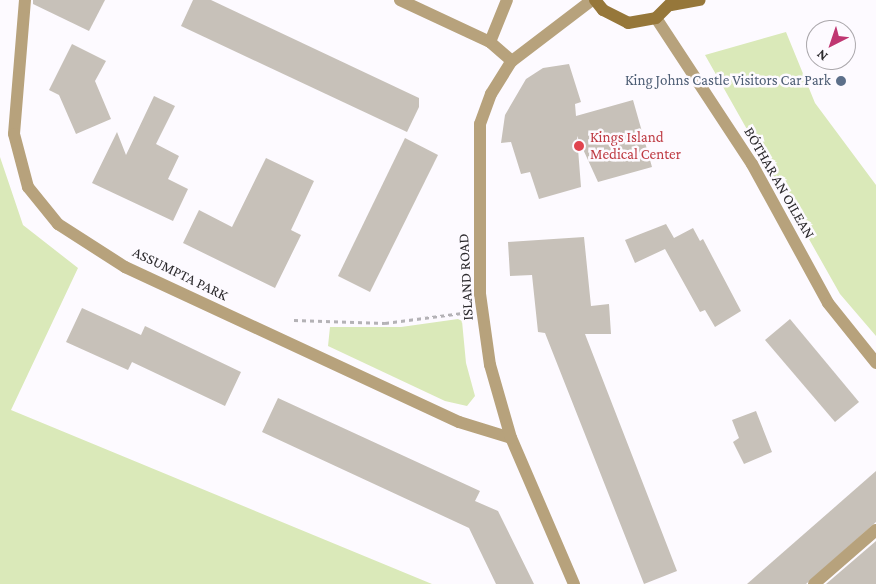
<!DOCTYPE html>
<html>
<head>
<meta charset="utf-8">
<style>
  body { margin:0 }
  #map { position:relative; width:876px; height:584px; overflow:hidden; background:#fdfaff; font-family:"Crimson Pro",serif }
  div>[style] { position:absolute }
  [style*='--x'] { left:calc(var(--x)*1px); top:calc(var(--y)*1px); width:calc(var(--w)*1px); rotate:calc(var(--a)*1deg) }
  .green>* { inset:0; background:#dae9b9 }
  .building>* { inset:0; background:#c7c1b9 }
  .path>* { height:3px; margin-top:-1.5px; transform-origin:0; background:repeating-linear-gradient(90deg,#b4b2b6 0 4px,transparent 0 8px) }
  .minor>* { height:12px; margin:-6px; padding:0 6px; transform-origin:6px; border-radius:6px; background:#b7a27c }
  .secondary>* { height:12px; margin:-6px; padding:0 6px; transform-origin:6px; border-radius:6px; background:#96773a }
  .dots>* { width:14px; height:14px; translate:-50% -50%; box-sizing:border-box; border:2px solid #fdfaff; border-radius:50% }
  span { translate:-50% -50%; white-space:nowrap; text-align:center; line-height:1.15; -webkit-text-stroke:5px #fdfaff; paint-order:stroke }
  .service-label { font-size:15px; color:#4e5e75 }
  .right { translate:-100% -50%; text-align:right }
  .health-label { font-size:15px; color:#be3a42 }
  .left { translate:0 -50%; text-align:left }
  .street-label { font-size:15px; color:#2d2b2e }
  .north { position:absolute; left:806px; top:20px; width:50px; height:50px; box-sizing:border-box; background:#fdfaff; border:1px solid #aaa7ab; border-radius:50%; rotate:221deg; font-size:14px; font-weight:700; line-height:20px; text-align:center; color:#2d2b2e }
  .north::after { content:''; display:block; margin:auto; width:18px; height:22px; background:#c03772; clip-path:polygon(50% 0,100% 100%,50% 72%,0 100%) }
</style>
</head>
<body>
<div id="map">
  <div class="green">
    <div style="clip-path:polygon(786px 32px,815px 103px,876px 185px,876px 336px,840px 294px,705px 55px)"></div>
    <div style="clip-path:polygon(0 157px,23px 225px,78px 268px,11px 410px,432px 584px,0 584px)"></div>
    <div style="clip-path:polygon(458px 319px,462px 321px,466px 363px,475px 396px,467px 406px,445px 401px,328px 346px,330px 327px,401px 327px)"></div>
  </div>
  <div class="building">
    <div style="clip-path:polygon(33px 0,105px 0,89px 31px,33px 4px)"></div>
    <div style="clip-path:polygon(193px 0,211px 0,419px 98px,419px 107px,407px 132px,181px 26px)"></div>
    <div style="clip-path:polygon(72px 44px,106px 61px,95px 81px,111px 119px,76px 134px,59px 95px,49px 90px)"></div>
    <div style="clip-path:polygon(569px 64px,581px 102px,575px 104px,576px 116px,633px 100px,652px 167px,598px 182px,577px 136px,581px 187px,539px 199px,530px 172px,521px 174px,511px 142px,501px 143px,505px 115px,526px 79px,543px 68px)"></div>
    <div style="clip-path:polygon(154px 96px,175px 106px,156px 144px,179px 156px,168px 179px,188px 189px,173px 221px,92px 183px,117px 132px,126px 155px)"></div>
    <div style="clip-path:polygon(405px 138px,438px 155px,370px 292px,338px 276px)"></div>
    <div style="clip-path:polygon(266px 158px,314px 181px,291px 230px,301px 235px,275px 288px,183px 243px,199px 210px,232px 227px)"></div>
    <div style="clip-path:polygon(666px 224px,674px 238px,693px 228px,700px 241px,703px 239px,741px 311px,715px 327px,705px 310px,700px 312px,665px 249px,635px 263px,625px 240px)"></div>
    <div style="clip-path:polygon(584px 237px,591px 306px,609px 304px,611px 334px,585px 334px,677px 571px,644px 584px,545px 333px,538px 332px,532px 275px,510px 276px,508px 242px)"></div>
    <div style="clip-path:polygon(82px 308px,141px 335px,145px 326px,241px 372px,225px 406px,132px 362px,128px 370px,66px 342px)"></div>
    <div style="clip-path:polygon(790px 319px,859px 402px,835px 422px,765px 340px)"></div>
    <div style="clip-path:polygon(278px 398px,480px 491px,475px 501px,498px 511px,534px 584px,496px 584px,469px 528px,262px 432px)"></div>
    <div style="clip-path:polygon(756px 411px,772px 452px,744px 464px,733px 442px,739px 438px,732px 420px)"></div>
    <div style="clip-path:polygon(876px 471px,876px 522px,806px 584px,747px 584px)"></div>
    <div style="clip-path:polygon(876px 541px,876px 584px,826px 584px)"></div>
  </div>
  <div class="path">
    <div style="--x:294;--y:320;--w:91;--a:1.9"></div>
    <div style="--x:385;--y:323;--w:78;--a:-7.4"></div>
  </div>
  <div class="minor">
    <div style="--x:25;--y:0;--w:134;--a:94.7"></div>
    <div style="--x:14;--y:134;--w:55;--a:75.2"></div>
    <div style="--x:28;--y:187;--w:48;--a:51"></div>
    <div style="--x:58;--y:224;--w:80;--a:32.7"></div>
    <div style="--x:125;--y:267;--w:368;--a:24.9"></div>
    <div style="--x:459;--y:422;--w:54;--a:17.1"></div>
    <div style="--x:400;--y:0;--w:99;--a:25"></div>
    <div style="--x:490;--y:42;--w:29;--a:41"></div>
    <div style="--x:656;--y:18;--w:175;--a:56.7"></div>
    <div style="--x:752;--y:164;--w:158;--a:61.3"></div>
    <div style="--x:828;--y:303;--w:77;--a:51.3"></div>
    <div style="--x:490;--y:42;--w:45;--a:-68"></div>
    <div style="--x:574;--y:584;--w:159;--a:-113.3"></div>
    <div style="--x:511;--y:438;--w:76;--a:-106"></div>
    <div style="--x:490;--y:365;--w:72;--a:-98"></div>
    <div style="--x:480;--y:294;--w:170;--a:-90"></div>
    <div style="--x:480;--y:124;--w:32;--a:-70"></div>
    <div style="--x:491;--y:94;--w:39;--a:-58"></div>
    <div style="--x:512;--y:61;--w:101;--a:-37.3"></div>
    <div style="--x:814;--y:584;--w:82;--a:-41.1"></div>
  </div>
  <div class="secondary">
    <div style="--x:595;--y:0;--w:13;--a:51"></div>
    <div style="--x:603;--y:10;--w:28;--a:27"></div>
    <div style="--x:628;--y:23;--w:28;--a:-10"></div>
    <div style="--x:656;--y:18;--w:25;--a:-45"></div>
    <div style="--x:671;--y:5;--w:29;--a:-10"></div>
  </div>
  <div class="dots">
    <div style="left:841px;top:81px;background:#5c6f8a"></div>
    <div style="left:579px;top:146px;background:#e0444e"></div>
  </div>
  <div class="service-label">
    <span class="right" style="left:831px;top:81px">King Johns Castle Visitors Car Park</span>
  </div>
  <div class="health-label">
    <span class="left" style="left:590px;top:146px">Kings Island<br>Medical Center</span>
  </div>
  <div class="street-label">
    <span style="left:779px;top:183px;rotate:60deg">BÓTHAR AN OILEAN</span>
    <span style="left:180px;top:274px;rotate:26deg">ASSUMPTA PARK</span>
    <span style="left:466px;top:277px;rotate:-93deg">ISLAND ROAD</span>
  </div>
  <div class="north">N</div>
</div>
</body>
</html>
